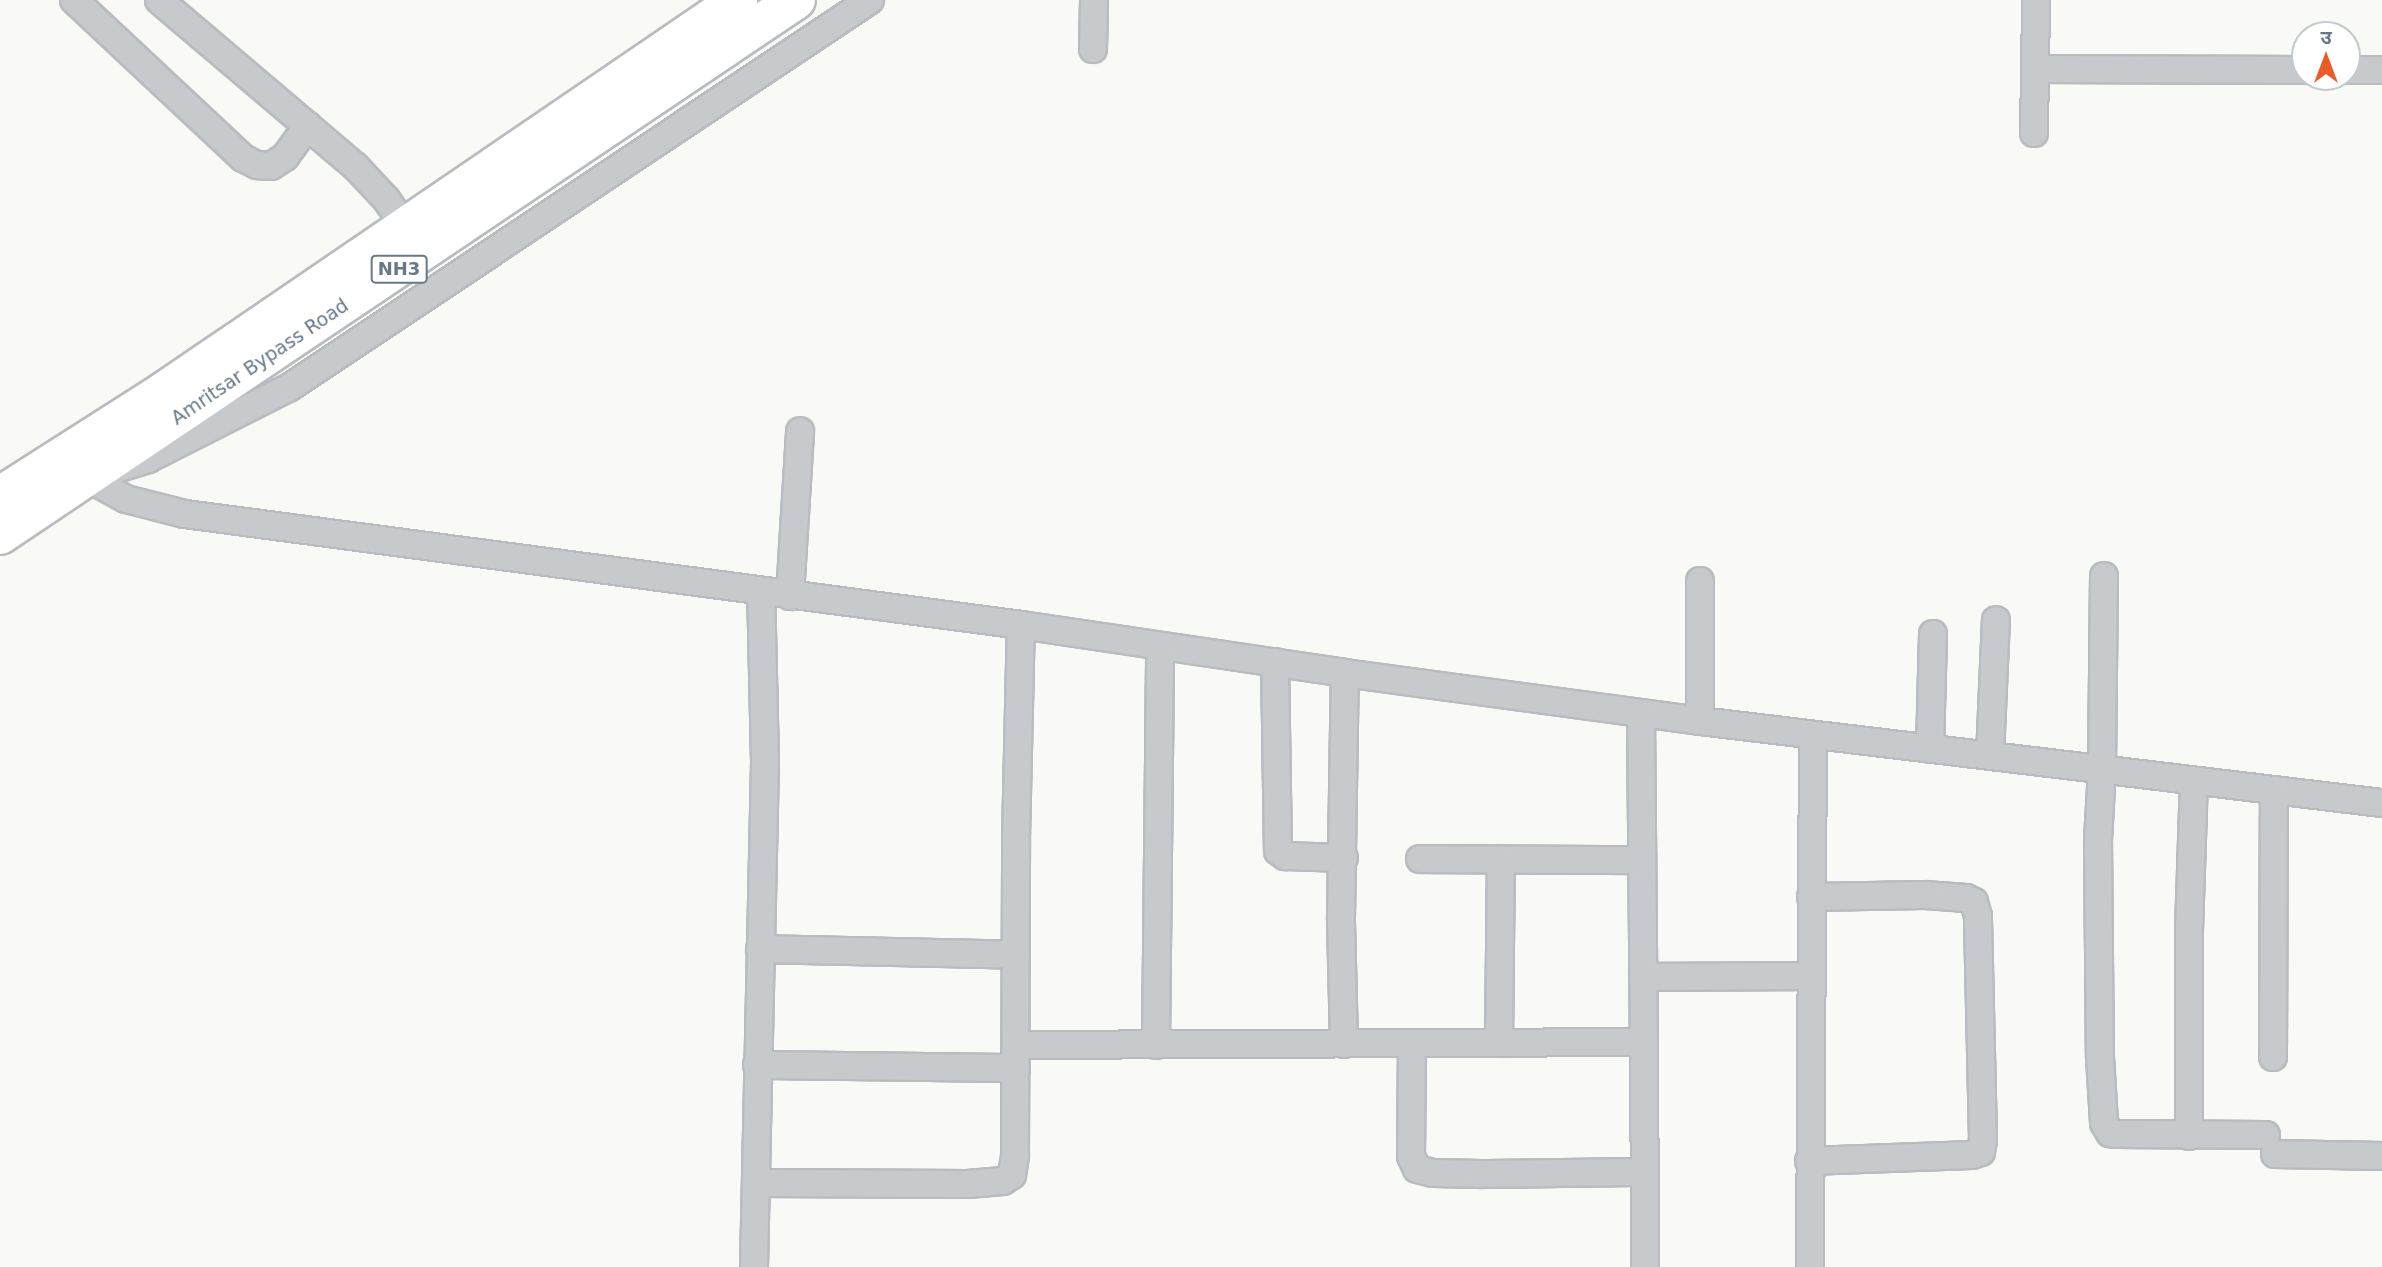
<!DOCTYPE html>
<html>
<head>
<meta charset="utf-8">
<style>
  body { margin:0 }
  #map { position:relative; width:2382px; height:1267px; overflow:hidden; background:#f9f9f6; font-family:"DejaVu Sans","Noto Sans Devanagari",sans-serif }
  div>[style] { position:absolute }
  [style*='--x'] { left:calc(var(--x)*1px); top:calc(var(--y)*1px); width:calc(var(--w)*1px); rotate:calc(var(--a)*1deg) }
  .roads { filter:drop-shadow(2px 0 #b9bcbf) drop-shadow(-2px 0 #b9bcbf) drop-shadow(0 2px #b9bcbf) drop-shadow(0 -2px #b9bcbf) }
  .minor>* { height:26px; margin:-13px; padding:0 13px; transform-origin:13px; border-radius:13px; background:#c6cacd }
  .highway>* { height:38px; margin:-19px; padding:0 19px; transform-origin:19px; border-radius:19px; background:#fff }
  span { translate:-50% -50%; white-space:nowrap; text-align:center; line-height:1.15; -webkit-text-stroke:7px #fff; paint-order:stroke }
  .shield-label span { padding:2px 5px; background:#fff; border:2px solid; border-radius:5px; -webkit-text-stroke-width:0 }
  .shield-label { font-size:18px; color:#677888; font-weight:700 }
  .street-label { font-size:19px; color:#677888 }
  .north { position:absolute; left:2291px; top:21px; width:70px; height:70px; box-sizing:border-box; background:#fff; border:2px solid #c2c9cf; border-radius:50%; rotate:0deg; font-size:19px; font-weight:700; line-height:28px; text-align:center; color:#677888 }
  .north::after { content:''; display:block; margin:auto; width:24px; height:32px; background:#e95c26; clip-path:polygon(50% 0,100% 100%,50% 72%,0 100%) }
</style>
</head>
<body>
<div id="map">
  <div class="roads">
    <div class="minor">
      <div style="--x:74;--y:0;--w:231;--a:43.1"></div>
      <div style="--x:243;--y:158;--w:16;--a:27"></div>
      <div style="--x:257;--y:165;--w:14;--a:4"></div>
      <div style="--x:271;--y:166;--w:17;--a:-33"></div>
      <div style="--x:285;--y:157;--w:39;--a:-54"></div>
      <div style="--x:159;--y:0;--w:257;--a:40.3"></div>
      <div style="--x:355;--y:166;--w:45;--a:46.8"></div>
      <div style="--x:386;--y:199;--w:49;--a:55"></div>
      <div style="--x:1093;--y:49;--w:49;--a:-88.8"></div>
      <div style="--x:2036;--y:69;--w:269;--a:0.2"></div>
      <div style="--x:2347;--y:70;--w:35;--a:0"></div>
      <div style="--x:2034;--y:133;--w:133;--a:-89.1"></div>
      <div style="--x:116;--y:469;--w:34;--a:-17"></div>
      <div style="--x:148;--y:459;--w:159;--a:-26.9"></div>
      <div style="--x:290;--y:387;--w:697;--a:-33.71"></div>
      <div style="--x:88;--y:478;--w:43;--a:28.9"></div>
      <div style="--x:126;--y:499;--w:61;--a:14.3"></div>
      <div style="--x:185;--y:514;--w:843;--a:7.56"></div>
      <div style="--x:1021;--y:625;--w:328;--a:8.4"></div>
      <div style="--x:1345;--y:673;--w:358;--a:7.7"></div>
      <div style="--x:1700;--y:721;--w:687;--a:6.86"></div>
      <div style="--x:2104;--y:576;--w:193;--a:90.6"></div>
      <div style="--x:2102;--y:769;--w:71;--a:93.2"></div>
      <div style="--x:2098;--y:840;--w:217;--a:89.5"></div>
      <div style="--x:2100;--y:1057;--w:66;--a:86.5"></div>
      <div style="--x:2104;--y:1123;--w:12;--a:59"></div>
      <div style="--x:2110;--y:1133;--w:6;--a:9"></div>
      <div style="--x:2116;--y:1134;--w:150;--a:0.4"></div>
      <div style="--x:1700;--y:581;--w:140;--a:90"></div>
      <div style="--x:790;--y:596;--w:165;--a:-86.5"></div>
      <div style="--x:1275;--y:662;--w:189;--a:89.1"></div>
      <div style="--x:1278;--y:851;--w:9;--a:36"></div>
      <div style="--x:1285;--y:856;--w:59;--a:1.9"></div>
      <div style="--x:1641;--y:713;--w:329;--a:89.5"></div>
      <div style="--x:1930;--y:749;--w:115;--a:-88.5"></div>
      <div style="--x:1990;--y:756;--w:136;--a:-87.5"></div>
      <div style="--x:1420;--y:859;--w:221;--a:0.3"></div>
      <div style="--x:760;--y:949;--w:256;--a:1.3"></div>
      <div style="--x:1643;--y:977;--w:169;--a:-0.3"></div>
      <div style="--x:1499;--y:1043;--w:184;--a:-89.4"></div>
      <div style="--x:1344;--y:1044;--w:127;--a:-91.4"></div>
      <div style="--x:1341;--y:917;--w:244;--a:-89.1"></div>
      <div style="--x:1412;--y:1044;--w:112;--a:90.5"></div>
      <div style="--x:1411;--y:1156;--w:14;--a:65"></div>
      <div style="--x:1417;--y:1169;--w:16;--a:14"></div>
      <div style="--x:1433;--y:1173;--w:49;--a:1.2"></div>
      <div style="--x:1482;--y:1174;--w:162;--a:-0.7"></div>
      <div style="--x:1017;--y:1045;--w:627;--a:-0.27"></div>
      <div style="--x:1644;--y:1042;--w:225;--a:89.7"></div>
      <div style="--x:1156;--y:1045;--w:399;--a:-89.4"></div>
      <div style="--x:2273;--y:1057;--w:267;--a:-89.8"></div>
      <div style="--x:757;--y:1065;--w:259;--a:0.7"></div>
      <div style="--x:2189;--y:1136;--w:206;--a:-90"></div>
      <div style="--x:2189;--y:930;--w:149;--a:-88.1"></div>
      <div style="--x:2275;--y:1154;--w:107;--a:1.1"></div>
      <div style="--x:1809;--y:1161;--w:163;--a:-2.1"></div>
      <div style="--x:1972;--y:1155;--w:9;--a:-18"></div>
      <div style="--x:1981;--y:1152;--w:12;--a:-81"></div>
      <div style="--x:1983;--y:1140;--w:224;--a:-91.3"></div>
      <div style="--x:1978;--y:916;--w:15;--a:-106"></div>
      <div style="--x:1974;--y:902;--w:9;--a:-153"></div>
      <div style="--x:1966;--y:898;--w:41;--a:-175.8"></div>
      <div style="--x:1925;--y:895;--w:114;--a:179"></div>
      <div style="--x:756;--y:1183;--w:212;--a:0.3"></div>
      <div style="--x:968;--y:1184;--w:35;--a:-5"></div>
      <div style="--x:1003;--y:1181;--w:11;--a:-34"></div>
      <div style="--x:1012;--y:1175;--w:20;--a:-81"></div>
      <div style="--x:1015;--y:1155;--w:316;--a:-89.8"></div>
      <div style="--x:1016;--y:839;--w:214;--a:-88.7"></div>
      <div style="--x:754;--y:1267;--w:505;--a:-88.75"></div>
      <div style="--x:765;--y:762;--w:170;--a:-91.3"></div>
      <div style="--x:1810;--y:1267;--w:532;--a:-89.68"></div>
    </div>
    <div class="highway">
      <div style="--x:0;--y:496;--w:193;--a:-32.5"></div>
      <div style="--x:163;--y:392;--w:696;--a:-34.28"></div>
      <div style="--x:0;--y:535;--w:959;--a:-33.91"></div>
    </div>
  </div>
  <div class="shield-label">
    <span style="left:399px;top:269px">NH3</span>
  </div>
  <div class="street-label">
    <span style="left:260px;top:362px;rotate:-34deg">Amritsar Bypass Road</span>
  </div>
  <div class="north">उ</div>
</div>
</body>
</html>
